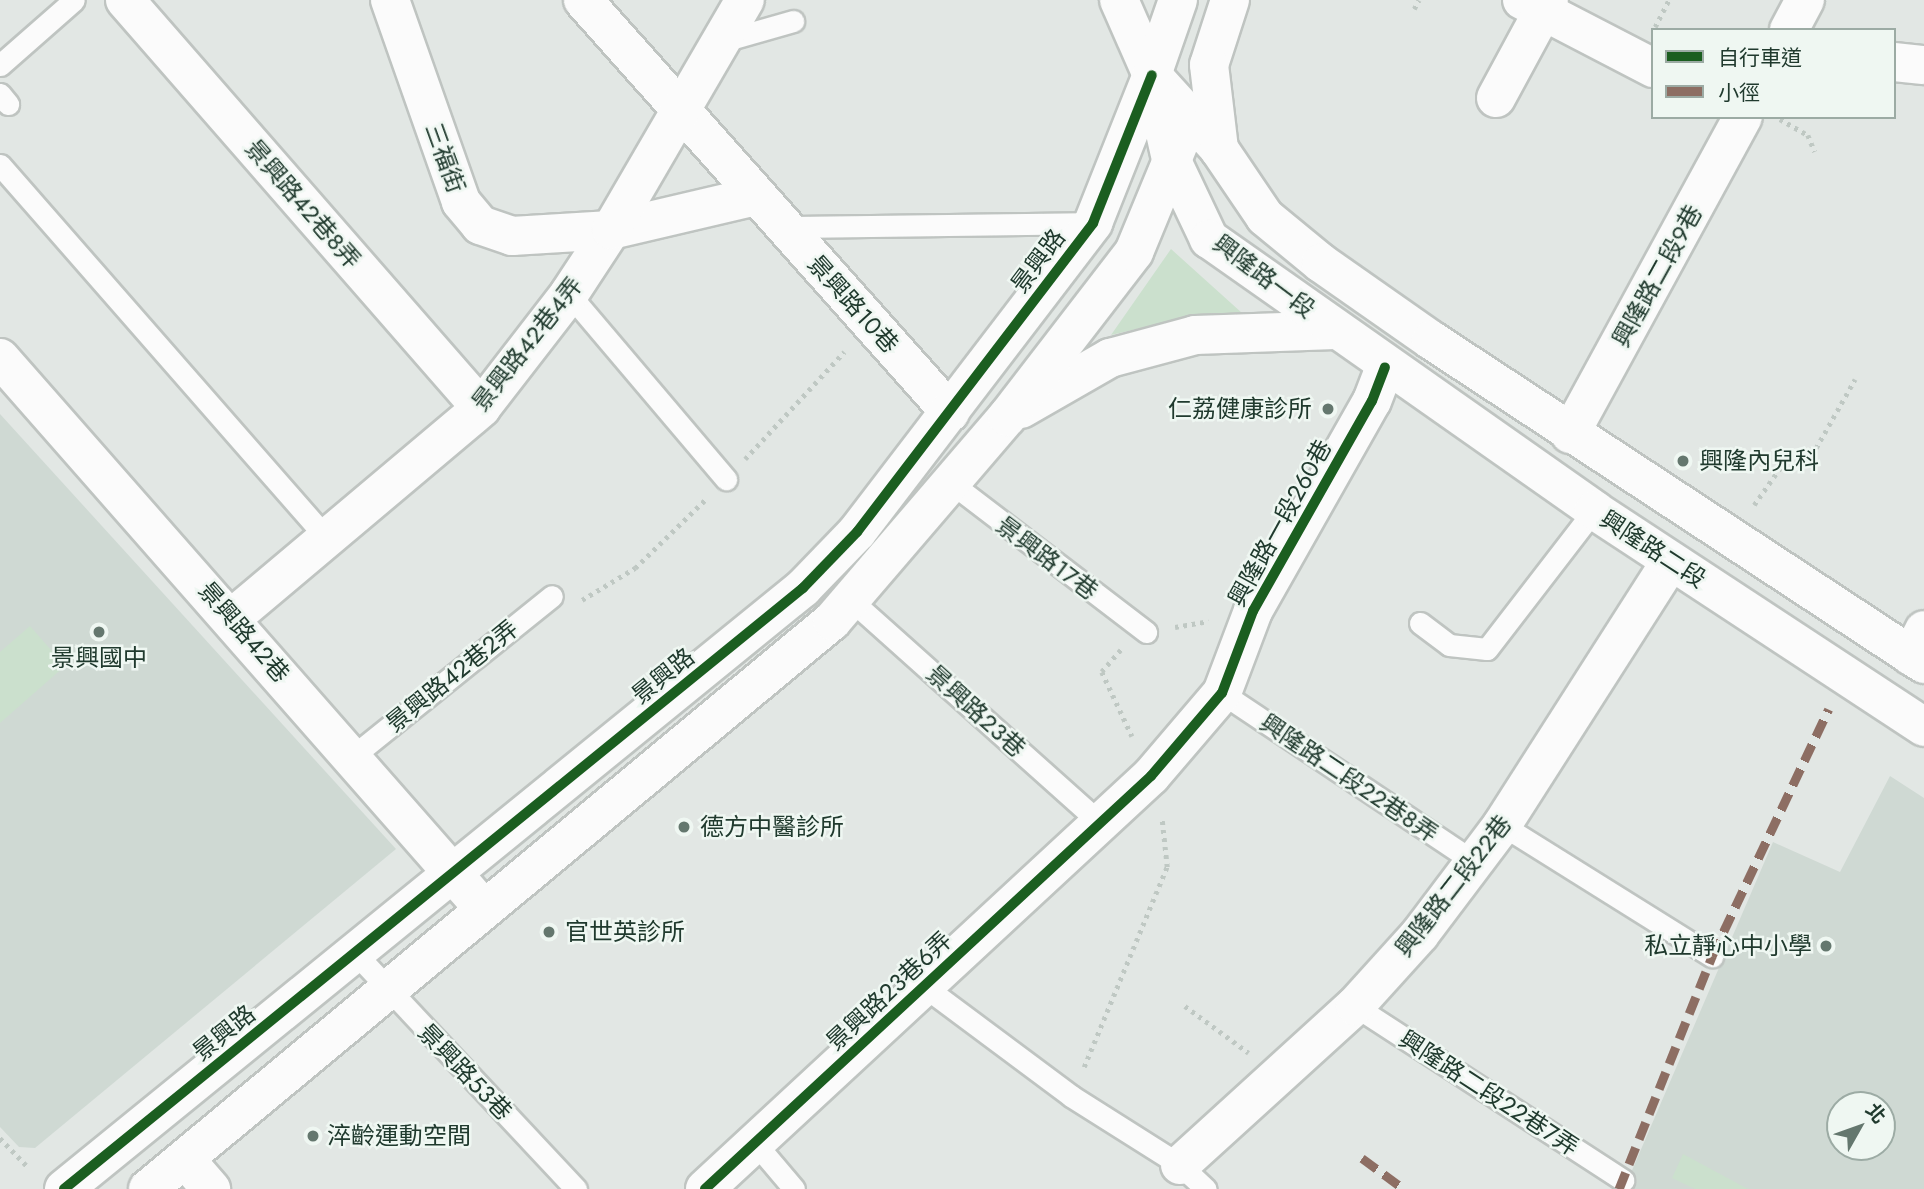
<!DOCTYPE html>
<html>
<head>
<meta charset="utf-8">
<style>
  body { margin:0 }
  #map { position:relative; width:1924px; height:1189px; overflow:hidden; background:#e2e7e4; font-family:Jost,"Noto Sans TC",sans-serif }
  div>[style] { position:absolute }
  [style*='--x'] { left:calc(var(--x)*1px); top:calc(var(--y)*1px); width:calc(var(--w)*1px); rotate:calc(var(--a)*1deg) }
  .built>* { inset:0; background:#cfd9d3 }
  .green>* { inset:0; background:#cbe0cd }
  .path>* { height:4.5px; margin-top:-2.25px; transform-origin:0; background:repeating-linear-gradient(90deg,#bfc8c3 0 3.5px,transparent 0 8.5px) }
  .roads { filter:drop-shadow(2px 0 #bfc4c1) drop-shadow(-2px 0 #bfc4c1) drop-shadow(0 2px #bfc4c1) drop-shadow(0 -2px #bfc4c1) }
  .service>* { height:21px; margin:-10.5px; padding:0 10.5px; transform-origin:10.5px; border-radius:10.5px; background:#fbfbfb }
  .minor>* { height:38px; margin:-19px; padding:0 19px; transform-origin:19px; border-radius:19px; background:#fbfbfb }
  .tertiary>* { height:38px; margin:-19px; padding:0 19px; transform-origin:19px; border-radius:19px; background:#fbfbfb }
  .secondary>* { height:38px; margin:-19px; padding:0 19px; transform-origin:19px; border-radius:19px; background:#fbfbfb }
  .quiet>* { height:9px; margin-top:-4.5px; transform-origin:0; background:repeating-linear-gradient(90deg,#8d6e63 0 18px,transparent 0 27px) }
  .cycleway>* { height:10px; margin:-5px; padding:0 5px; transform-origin:5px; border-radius:5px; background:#1b5e20 }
  .dots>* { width:19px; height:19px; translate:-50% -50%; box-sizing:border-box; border:4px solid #eff7f2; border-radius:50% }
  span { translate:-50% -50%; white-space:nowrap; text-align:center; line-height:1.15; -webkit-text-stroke:5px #eff7f2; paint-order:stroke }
  .street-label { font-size:24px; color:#203a2e }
  .poi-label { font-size:24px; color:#203a2e }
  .right { translate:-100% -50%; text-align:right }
  .left { translate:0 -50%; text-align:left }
  .legend { position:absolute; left:1651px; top:28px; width:245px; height:91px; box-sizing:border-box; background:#eff7f2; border:2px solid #9caba4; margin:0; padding:9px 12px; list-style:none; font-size:21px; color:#203a2e }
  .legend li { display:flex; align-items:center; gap:14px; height:35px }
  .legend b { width:35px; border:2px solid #9caba4 }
  .north { position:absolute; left:1826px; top:1091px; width:70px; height:70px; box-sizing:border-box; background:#eff7f2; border:2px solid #9caba4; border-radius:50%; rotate:50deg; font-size:19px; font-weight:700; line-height:28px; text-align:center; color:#203a2e }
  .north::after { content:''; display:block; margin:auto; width:24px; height:32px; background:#64776e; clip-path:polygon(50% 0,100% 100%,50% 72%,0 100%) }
</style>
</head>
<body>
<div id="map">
  <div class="built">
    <div style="clip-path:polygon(0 414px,396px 849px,35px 1148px,19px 1147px,0 1127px)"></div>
    <div style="clip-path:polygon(evenodd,1890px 776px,1924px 798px,1924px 1189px,1624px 1189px,1773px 842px,1840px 872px,1890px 776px,1840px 1105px,1882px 1105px,1882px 1147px,1840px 1147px,1840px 1105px)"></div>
  </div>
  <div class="green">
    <div style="clip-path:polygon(1171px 249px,1242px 313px,1188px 317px,1111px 335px)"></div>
    <div style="clip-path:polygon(30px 626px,65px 666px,0 723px,0 652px)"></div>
    <div style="clip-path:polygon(1683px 1154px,1748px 1189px,1695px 1189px,1672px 1178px)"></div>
  </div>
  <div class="path">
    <div style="--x:1414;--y:9;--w:10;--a:-61"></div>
    <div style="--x:1655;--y:27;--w:30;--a:-63"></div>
    <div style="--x:1780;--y:119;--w:32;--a:30"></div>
    <div style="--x:1808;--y:135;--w:18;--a:68"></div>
    <div style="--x:745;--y:459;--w:146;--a:-47.2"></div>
    <div style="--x:1754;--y:505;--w:57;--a:-54.9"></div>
    <div style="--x:1787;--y:458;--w:31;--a:-19"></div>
    <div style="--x:1816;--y:448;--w:79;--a:-60.5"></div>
    <div style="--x:582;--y:600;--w:62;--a:-31.1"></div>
    <div style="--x:635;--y:568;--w:98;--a:-44.2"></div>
    <div style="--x:1175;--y:627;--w:34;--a:-10"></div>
    <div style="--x:1121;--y:650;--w:29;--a:131"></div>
    <div style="--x:1102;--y:672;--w:71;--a:64.9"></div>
    <div style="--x:1185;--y:1006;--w:79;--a:36.3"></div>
    <div style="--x:1084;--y:1067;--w:217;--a:-67.5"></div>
    <div style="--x:1167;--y:867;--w:47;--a:-96.1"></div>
    <div style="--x:0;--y:1138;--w:39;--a:46"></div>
  </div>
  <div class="roads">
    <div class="service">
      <div style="--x:723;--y:41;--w:73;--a:-15.9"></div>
      <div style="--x:0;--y:65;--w:98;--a:-41.3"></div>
      <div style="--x:0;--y:94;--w:13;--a:51"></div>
      <div style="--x:0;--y:165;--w:496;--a:48.8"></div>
      <div style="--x:784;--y:227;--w:309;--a:-0.7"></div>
      <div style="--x:569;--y:294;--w:243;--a:49.7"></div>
      <div style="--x:950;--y:482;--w:247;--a:37.4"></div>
      <div style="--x:852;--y:601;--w:331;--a:41.8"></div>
      <div style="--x:1420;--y:623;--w:36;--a:37"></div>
      <div style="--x:1449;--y:645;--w:38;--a:6"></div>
      <div style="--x:1487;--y:649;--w:175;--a:-52.4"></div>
      <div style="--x:1222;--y:693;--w:306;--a:33.8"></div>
      <div style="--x:353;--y:756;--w:255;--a:-38.8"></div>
      <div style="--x:1502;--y:825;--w:248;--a:32"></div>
      <div style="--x:356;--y:954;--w:322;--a:46.9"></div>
      <div style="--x:925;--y:987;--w:182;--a:36.7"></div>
      <div style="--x:1071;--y:1096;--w:129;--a:32.3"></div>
      <div style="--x:1180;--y:1165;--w:35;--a:43"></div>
      <div style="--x:1355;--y:1006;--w:320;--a:33"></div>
      <div style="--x:756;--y:1144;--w:59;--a:49.8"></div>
    </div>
    <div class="minor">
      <div style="--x:125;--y:0;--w:541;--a:48.89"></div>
      <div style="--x:390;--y:0;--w:214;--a:70.6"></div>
      <div style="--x:461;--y:202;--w:30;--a:50"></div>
      <div style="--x:480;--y:225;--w:34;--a:19"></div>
      <div style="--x:512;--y:236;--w:99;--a:-3.5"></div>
      <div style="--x:611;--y:230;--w:149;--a:-13.2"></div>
      <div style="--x:583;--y:0;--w:552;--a:48.31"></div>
      <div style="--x:1119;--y:0;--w:82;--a:66.3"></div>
      <div style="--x:1522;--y:0;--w:148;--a:27.4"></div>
      <div style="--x:1789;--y:30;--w:34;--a:-62"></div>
      <div style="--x:1894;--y:62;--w:30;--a:6"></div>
      <div style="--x:1496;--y:98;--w:111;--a:-61.6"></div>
      <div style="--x:0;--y:358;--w:733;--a:48.7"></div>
      <div style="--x:1570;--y:434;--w:361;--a:-61.4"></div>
      <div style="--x:232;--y:618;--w:326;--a:-40.1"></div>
      <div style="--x:481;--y:408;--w:144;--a:-52.3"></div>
      <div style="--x:569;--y:294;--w:77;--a:-56.7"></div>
      <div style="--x:611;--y:230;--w:266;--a:-59.8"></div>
      <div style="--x:1911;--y:656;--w:29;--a:-63"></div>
      <div style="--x:185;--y:1159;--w:40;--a:49"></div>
      <div style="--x:1180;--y:1165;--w:236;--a:-42.3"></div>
      <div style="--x:1355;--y:1006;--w:97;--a:-47.9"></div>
      <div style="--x:1420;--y:934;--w:136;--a:-53"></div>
      <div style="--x:1502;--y:825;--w:313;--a:-57.4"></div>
      <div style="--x:705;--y:1189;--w:608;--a:-42.8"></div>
      <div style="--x:1151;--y:776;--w:109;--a:-49.5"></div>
      <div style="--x:1222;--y:693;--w:88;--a:-69.3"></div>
      <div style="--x:1253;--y:611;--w:241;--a:-60.5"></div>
      <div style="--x:1372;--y:401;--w:36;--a:-69"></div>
    </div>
    <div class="tertiary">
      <div style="--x:1021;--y:409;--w:103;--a:-29.8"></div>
      <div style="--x:1110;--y:358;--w:88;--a:-15.1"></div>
      <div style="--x:1195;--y:335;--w:140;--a:-2"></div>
      <div style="--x:64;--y:1189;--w:953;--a:-39.12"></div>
      <div style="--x:803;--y:588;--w:78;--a:-46"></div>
      <div style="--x:857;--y:532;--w:389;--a:-52.6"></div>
      <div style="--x:1093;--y:223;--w:159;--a:-68.3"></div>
      <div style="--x:1152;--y:75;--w:100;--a:47.8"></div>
      <div style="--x:148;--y:1189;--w:889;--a:-39.71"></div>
      <div style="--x:832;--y:621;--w:269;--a:-49.4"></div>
      <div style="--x:1007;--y:417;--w:208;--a:-52.4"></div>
      <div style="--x:1134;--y:252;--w:126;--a:-67.5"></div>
    </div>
    <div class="secondary">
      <div style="--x:1178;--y:0;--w:79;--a:109.1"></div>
      <div style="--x:1152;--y:75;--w:86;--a:77.3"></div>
      <div style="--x:1171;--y:159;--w:89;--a:64.6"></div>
      <div style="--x:1209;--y:239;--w:471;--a:35.1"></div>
      <div style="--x:1594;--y:510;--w:395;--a:33.3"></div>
      <div style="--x:1230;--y:0;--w:68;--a:107.9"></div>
      <div style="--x:1209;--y:65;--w:85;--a:83.2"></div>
      <div style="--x:1219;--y:149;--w:82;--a:55.9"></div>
      <div style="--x:1265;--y:217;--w:72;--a:39.4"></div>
      <div style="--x:1321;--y:263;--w:134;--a:35"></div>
      <div style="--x:1431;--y:340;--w:590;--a:33.31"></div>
    </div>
  </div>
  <div class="quiet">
    <div style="--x:1362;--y:1158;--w:52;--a:36.4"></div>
    <div style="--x:1619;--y:1189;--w:251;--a:-68.2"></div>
    <div style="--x:1712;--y:956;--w:273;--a:-64.7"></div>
  </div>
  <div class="cycleway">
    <div style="--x:64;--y:1189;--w:953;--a:-39.12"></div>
    <div style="--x:803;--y:588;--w:78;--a:-46"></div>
    <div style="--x:857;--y:532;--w:389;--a:-52.6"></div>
    <div style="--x:1093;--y:223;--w:159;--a:-68.3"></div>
    <div style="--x:705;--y:1189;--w:608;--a:-42.8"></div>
    <div style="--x:1151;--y:776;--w:109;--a:-49.5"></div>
    <div style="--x:1222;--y:693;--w:88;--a:-69.3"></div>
    <div style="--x:1253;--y:611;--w:241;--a:-60.5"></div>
    <div style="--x:1372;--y:401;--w:36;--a:-69"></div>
  </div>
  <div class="dots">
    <div style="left:1328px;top:409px;background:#64776e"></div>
    <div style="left:1683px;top:461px;background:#64776e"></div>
    <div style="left:99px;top:632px;background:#64776e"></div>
    <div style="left:684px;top:827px;background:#64776e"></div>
    <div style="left:549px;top:932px;background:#64776e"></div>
    <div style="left:1826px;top:946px;background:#64776e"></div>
    <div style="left:313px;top:1136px;background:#64776e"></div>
  </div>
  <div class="street-label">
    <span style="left:445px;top:158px;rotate:70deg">三福街</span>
    <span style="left:303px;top:204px;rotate:49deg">景興路42巷8弄</span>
    <span style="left:1038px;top:261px;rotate:-53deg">景興路</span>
    <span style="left:1264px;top:276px;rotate:37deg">興隆路一段</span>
    <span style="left:1657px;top:276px;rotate:-61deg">興隆路二段9巷</span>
    <span style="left:853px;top:304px;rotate:48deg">景興路10巷</span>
    <span style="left:527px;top:344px;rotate:-52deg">景興路42巷4弄</span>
    <span style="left:1280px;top:523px;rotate:-61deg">興隆路一段260巷</span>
    <span style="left:1653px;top:549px;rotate:33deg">興隆路二段</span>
    <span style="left:1047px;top:558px;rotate:37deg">景興路17巷</span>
    <span style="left:244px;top:632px;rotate:49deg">景興路42巷</span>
    <span style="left:452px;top:676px;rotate:-39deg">景興路42巷2弄</span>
    <span style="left:663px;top:676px;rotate:-39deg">景興路</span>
    <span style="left:976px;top:711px;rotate:42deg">景興路23巷</span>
    <span style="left:1349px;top:778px;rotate:34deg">興隆路二段22巷8弄</span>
    <span style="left:1453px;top:886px;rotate:-52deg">興隆路二段22巷</span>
    <span style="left:889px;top:991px;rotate:-43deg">景興路23巷6弄</span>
    <span style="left:224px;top:1033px;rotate:-39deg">景興路</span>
    <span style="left:465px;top:1072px;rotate:46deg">景興路53巷</span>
    <span style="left:1489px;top:1093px;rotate:33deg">興隆路二段22巷7弄</span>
  </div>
  <div class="poi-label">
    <span class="right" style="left:1312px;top:409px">仁荔健康診所</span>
    <span class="left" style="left:1699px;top:461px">興隆內兒科</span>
    <span style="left:99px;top:658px">景興國中</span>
    <span class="left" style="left:700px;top:827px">德方中醫診所</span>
    <span class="left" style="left:565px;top:932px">官世英診所</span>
    <span class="right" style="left:1812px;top:946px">私立靜心中小學</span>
    <span class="left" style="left:327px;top:1136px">淬齡運動空間</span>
  </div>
  <ul class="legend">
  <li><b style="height:9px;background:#1b5e20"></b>自行車道</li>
  <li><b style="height:9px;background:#8d6e63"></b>小徑</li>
  </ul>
  <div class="north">北</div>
</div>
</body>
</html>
